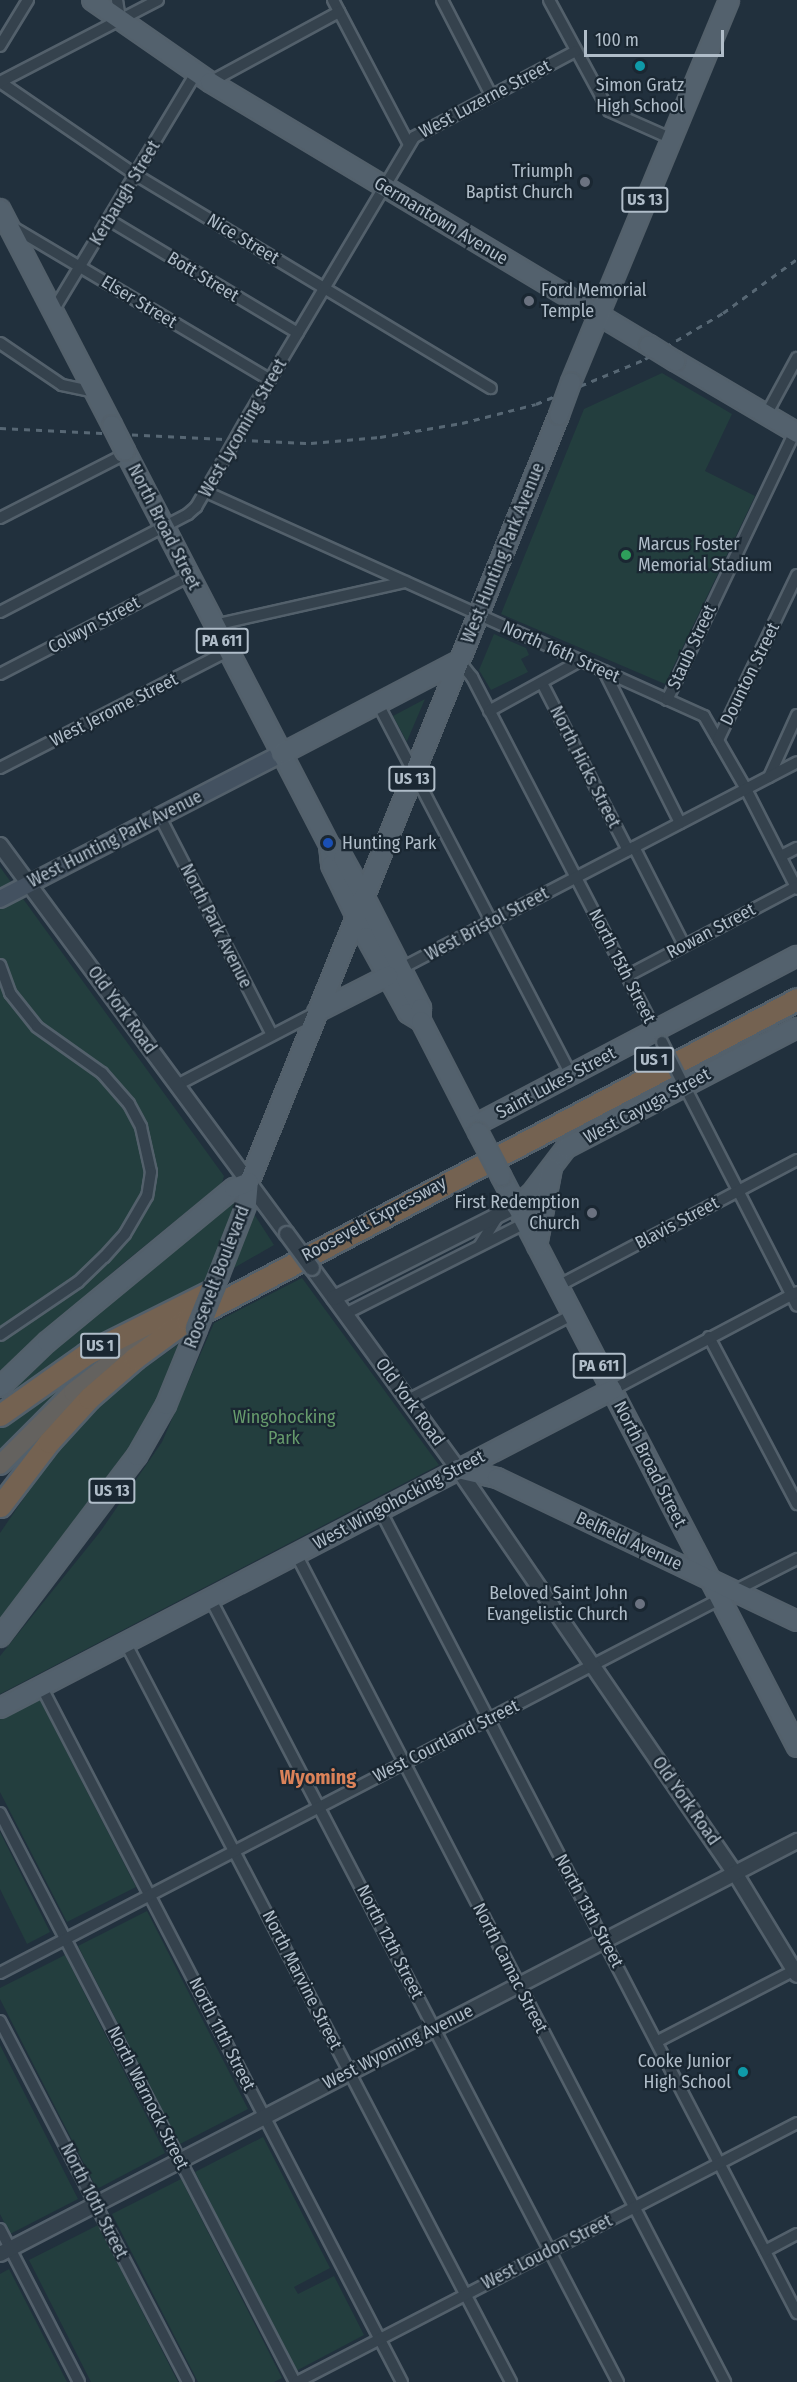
<!DOCTYPE html>
<html>
<head>
<meta charset="utf-8">
<style>
  body { margin:0 }
  #map { position:relative; width:797px; height:2382px; overflow:hidden; background:#21303d; font-family:"Fira Sans Condensed",sans-serif }
  div>[style] { position:absolute }
  [style*='--x'] { left:calc(var(--x)*1px); top:calc(var(--y)*1px); width:calc(var(--w)*1px); rotate:calc(var(--a)*1deg) }
  .green>* { inset:0; background:#233e3e }
  .roads { filter:drop-shadow(2px 0 #53606b) drop-shadow(-2px 0 #53606b) drop-shadow(0 2px #53606b) drop-shadow(0 -2px #53606b) }
  .minor>* { height:10px; margin:-5px; padding:0 5px; transform-origin:5px; border-radius:5px; background:#35424d }
  .tertiary>* { height:14px; margin:-7px; padding:0 7px; transform-origin:7px; border-radius:7px; background:#35424d }
  .secondary>* { height:16px; margin:-8px; padding:0 8px; transform-origin:8px; border-radius:8px; background:#435160 }
  .primary>* { height:18px; margin:-9px; padding:0 9px; transform-origin:9px; border-radius:9px; background:#53616d }
  .trunk>* { height:18px; margin:-9px; padding:0 9px; transform-origin:9px; border-radius:9px; background:#64625f }
  .motorway>* { height:21px; margin:-10.5px; padding:0 10.5px; transform-origin:10.5px; border-radius:10.5px; background:#746251 }
  .rail>* { height:3px; margin-top:-1.5px; transform-origin:0; background:repeating-linear-gradient(90deg,#576774 0 6px,transparent 0 12px) }
  .bridges { filter:drop-shadow(2px 0 #53606b) drop-shadow(-2px 0 #53606b) drop-shadow(0 2px #53606b) drop-shadow(0 -2px #53606b) }
  .minor-bridge>* { height:10px; margin:-5px; padding:0 5px; transform-origin:5px; border-radius:5px; background:#35424d }
  .tertiary-bridge>* { height:14px; margin:-7px; padding:0 7px; transform-origin:7px; border-radius:7px; background:#35424d }
  .primary-bridge>* { height:18px; margin:-9px; padding:0 9px; transform-origin:9px; border-radius:9px; background:#53616d }
  .dots>* { width:16px; height:16px; translate:-50% -50%; box-sizing:border-box; border:3px solid #1a2732; border-radius:50% }
  span { translate:-50% -50%; white-space:nowrap; text-align:center; line-height:1.15; -webkit-text-stroke:4.5px #1a2732; paint-order:stroke }
  .shield-label span { padding:2px 4px; background:#1a2732; border:2px solid; border-radius:4px; -webkit-text-stroke-width:0 }
  .shield-label { font-size:16px; color:#b0bdc9; font-weight:700 }
  .poi-label { font-size:18px; color:#b0bdc9 }
  .right { translate:-100% -50%; text-align:right }
  .left { translate:0 -50%; text-align:left }
  .street-label { font-size:18px; color:#b0bdc9 }
  .park-label { font-size:18px; color:#669b6c }
  .neighbourhood-label { font-size:20px; color:#db8259; font-weight:700 }
  .scale { position:absolute; left:584px; top:30px; width:140px; height:27px; box-sizing:border-box; border:3px solid #b0bdc9; border-top:0; padding-left:8px; font-size:18px; line-height:21px; white-space:nowrap; color:#b0bdc9; -webkit-text-stroke:4px #1a2732; paint-order:stroke }
</style>
</head>
<body>
<div id="map">
  <div class="green">
    <div style="clip-path:polygon(662px 373px,732px 414px,705px 471px,755px 496px,665px 684px,501px 614px,584px 409px)"></div>
    <div style="clip-path:polygon(494px 634px,526px 648px,529px 655px,521px 659px,528px 672px,491px 690px,479px 670px)"></div>
    <div style="clip-path:polygon(425px 699px,407px 741px,407px 742px,393px 716px)"></div>
    <div style="clip-path:polygon(0 867px,224px 1176px,222px 1183px,120px 1266px,0 1372px)"></div>
    <div style="clip-path:polygon(236px 1198px,240px 1206px,208px 1284px,126px 1324px,24px 1385px,0 1406px,0 1401px,21px 1378px)"></div>
    <div style="clip-path:polygon(254px 1214px,274px 1245px,232px 1269px)"></div>
    <div style="clip-path:polygon(302px 1278px,439px 1465px,0 1694px,0 1656px,100px 1532px,162px 1442px,214px 1323px)"></div>
    <div style="clip-path:polygon(187px 1338px,143px 1428px,0 1620px,0 1533px,52px 1457px,117px 1388px)"></div>
    <div style="clip-path:polygon(107px 1351px,29px 1421px,0 1456px,0 1426px)"></div>
    <div style="clip-path:polygon(39px 1698px,136px 1887px,67px 1922px,0 1792px,0 1718px)"></div>
    <div style="clip-path:polygon(0 1832px,50px 1932px,27px 1944px,0 1889px)"></div>
    <div style="clip-path:polygon(147px 1911px,248px 2109px,180px 2144px,78px 1946px)"></div>
    <div style="clip-path:polygon(65px 1955px,165px 2153px,97px 2189px,0 1999px,0 1988px)"></div>
    <div style="clip-path:polygon(0 2045px,78px 2199px,10px 2234px,0 2214px)"></div>
    <div style="clip-path:polygon(263px 2137px,330px 2268px,294px 2287px,298px 2294px,334px 2276px,364px 2335px,296px 2371px,195px 2172px)"></div>
    <div style="clip-path:polygon(181px 2179px,282px 2378px,274px 2382px,198px 2382px,112px 2214px)"></div>
    <div style="clip-path:polygon(98px 2225px,178px 2382px,91px 2382px,29px 2260px)"></div>
    <div style="clip-path:polygon(9px 2269px,67px 2382px,0 2382px,0 2274px)"></div>
  </div>
  <div class="roads">
    <div class="minor">
      <div style="--x:117;--y:0;--w:20;--a:81"></div>
      <div style="--x:333;--y:0;--w:161;--a:62.3"></div>
      <div style="--x:442;--y:0;--w:107;--a:62.7"></div>
      <div style="--x:549;--y:0;--w:126;--a:61.6"></div>
      <div style="--x:609;--y:111;--w:67;--a:23.9"></div>
      <div style="--x:0;--y:46;--w:54;--a:-58.7"></div>
      <div style="--x:0;--y:82;--w:165;--a:34.4"></div>
      <div style="--x:136;--y:175;--w:414;--a:31"></div>
      <div style="--x:0;--y:82;--w:178;--a:-27.4"></div>
      <div style="--x:210;--y:82;--w:147;--a:-28.5"></div>
      <div style="--x:109;--y:220;--w:220;--a:30.9"></div>
      <div style="--x:11;--y:226;--w:301;--a:30.7"></div>
      <div style="--x:53;--y:311;--w:278;--a:-59"></div>
      <div style="--x:0;--y:343;--w:75;--a:34.1"></div>
      <div style="--x:62;--y:385;--w:33;--a:12"></div>
      <div style="--x:766;--y:415;--w:65;--a:-61.5"></div>
      <div style="--x:246;--y:420;--w:329;--a:-59.3"></div>
      <div style="--x:414;--y:137;--w:183;--a:-28"></div>
      <div style="--x:206;--y:492;--w:546;--a:24.22"></div>
      <div style="--x:704;--y:716;--w:84;--a:60.1"></div>
      <div style="--x:746;--y:789;--w:112;--a:63"></div>
      <div style="--x:0;--y:518;--w:143;--a:-27.1"></div>
      <div style="--x:0;--y:612;--w:212;--a:-27.5"></div>
      <div style="--x:188;--y:514;--w:11;--a:-41"></div>
      <div style="--x:196;--y:507;--w:53;--a:-59.6"></div>
      <div style="--x:214;--y:625;--w:196;--a:-12.7"></div>
      <div style="--x:459;--y:661;--w:21;--a:51"></div>
      <div style="--x:472;--y:677;--w:402;--a:62.6"></div>
      <div style="--x:604;--y:671;--w:170;--a:63.4"></div>
      <div style="--x:0;--y:674;--w:213;--a:-27.4"></div>
      <div style="--x:542;--y:683;--w:188;--a:62.8"></div>
      <div style="--x:667;--y:700;--w:297;--a:-64.5"></div>
      <div style="--x:378;--y:704;--w:418;--a:62.5"></div>
      <div style="--x:489;--y:711;--w:104;--a:-28.8"></div>
      <div style="--x:718;--y:740;--w:183;--a:-64.4"></div>
      <div style="--x:0;--y:768;--w:256;--a:-27.2"></div>
      <div style="--x:769;--y:777;--w:68;--a:-65.7"></div>
      <div style="--x:160;--y:817;--w:245;--a:62.8"></div>
      <div style="--x:634;--y:847;--w:110;--a:63"></div>
      <div style="--x:781;--y:856;--w:18;--a:-27"></div>
      <div style="--x:0;--y:965;--w:30;--a:70"></div>
      <div style="--x:10;--y:993;--w:43;--a:51.5"></div>
      <div style="--x:37;--y:1027;--w:80;--a:35.3"></div>
      <div style="--x:102;--y:1073;--w:41;--a:48.9"></div>
      <div style="--x:129;--y:1104;--w:26;--a:62"></div>
      <div style="--x:141;--y:1127;--w:46;--a:77.5"></div>
      <div style="--x:151;--y:1172;--w:24;--a:99"></div>
      <div style="--x:147;--y:1196;--w:44;--a:120.1"></div>
      <div style="--x:125;--y:1234;--w:31;--a:132"></div>
      <div style="--x:104;--y:1257;--w:36;--a:136"></div>
      <div style="--x:78;--y:1282;--w:94;--a:145.8"></div>
      <div style="--x:398;--y:970;--w:450;--a:-27.5"></div>
      <div style="--x:627;--y:976;--w:191;--a:-27.8"></div>
      <div style="--x:683;--y:1083;--w:250;--a:62.9"></div>
      <div style="--x:177;--y:1085;--w:158;--a:-27.5"></div>
      <div style="--x:480;--y:1245;--w:36;--a:-58"></div>
      <div style="--x:558;--y:1286;--w:270;--a:-27.8"></div>
      <div style="--x:345;--y:1314;--w:202;--a:-26.8"></div>
      <div style="--x:709;--y:1337;--w:189;--a:62.2"></div>
      <div style="--x:612;--y:1390;--w:209;--a:-27.9"></div>
      <div style="--x:408;--y:1400;--w:185;--a:-27.4"></div>
      <div style="--x:380;--y:1510;--w:905;--a:62.56"></div>
      <div style="--x:296;--y:1554;--w:933;--a:62.61"></div>
      <div style="--x:734;--y:1591;--w:71;--a:-26.9"></div>
      <div style="--x:210;--y:1598;--w:884;--a:62.51"></div>
      <div style="--x:125;--y:1642;--w:835;--a:62.45"></div>
      <div style="--x:41;--y:1686;--w:784;--a:62.59"></div>
      <div style="--x:0;--y:1813;--w:641;--a:62.6"></div>
      <div style="--x:0;--y:1973;--w:811;--a:-27.45"></div>
      <div style="--x:0;--y:2021;--w:407;--a:62.5"></div>
      <div style="--x:658;--y:2041;--w:154;--a:-27.4"></div>
      <div style="--x:0;--y:2229;--w:172;--a:62.7"></div>
      <div style="--x:765;--y:2251;--w:36;--a:-28"></div>
      <div style="--x:297;--y:2382;--w:563;--a:-27.38"></div>
    </div>
    <div class="tertiary">
      <div style="--x:0;--y:845;--w:483;--a:53.6"></div>
      <div style="--x:312;--y:1268;--w:248;--a:54"></div>
      <div style="--x:458;--y:1469;--w:490;--a:55.6"></div>
      <div style="--x:735;--y:1873;--w:119;--a:58.7"></div>
      <div style="--x:334;--y:1298;--w:204;--a:-26.8"></div>
      <div style="--x:0;--y:2254;--w:898;--a:-27.39"></div>
    </div>
    <div class="secondary">
      <div style="--x:0;--y:899;--w:316;--a:-27.3"></div>
    </div>
    <div class="primary">
      <div style="--x:92;--y:0;--w:144;--a:34.8"></div>
      <div style="--x:210;--y:82;--w:512;--a:30.93"></div>
      <div style="--x:0;--y:209;--w:243;--a:62.6"></div>
      <div style="--x:675;--y:361;--w:142;--a:30.5"></div>
      <div style="--x:571;--y:382;--w:413;--a:-67.5"></div>
      <div style="--x:125;--y:451;--w:444;--a:62.6"></div>
      <div style="--x:329;--y:845;--w:20;--a:84"></div>
      <div style="--x:331;--y:865;--w:80;--a:64.1"></div>
      <div style="--x:366;--y:937;--w:87;--a:61.1"></div>
      <div style="--x:408;--y:1013;--w:15;--a:32"></div>
      <div style="--x:281;--y:754;--w:201;--a:-27.6"></div>
      <div style="--x:329;--y:845;--w:19;--a:43"></div>
      <div style="--x:343;--y:858;--w:43;--a:61.1"></div>
      <div style="--x:364;--y:896;--w:126;--a:63"></div>
      <div style="--x:421;--y:1008;--w:13;--a:90"></div>
      <div style="--x:421;--y:1021;--w:125;--a:62.8"></div>
      <div style="--x:317;--y:1012;--w:80;--a:-26.9"></div>
      <div style="--x:475;--y:1125;--w:364;--a:-27.7"></div>
      <div style="--x:501;--y:1176;--w:643;--a:62.6"></div>
      <div style="--x:516;--y:1206;--w:19;--a:-39"></div>
      <div style="--x:531;--y:1194;--w:58;--a:-52.7"></div>
      <div style="--x:566;--y:1148;--w:260;--a:-27.5"></div>
      <div style="--x:537;--y:1246;--w:79;--a:-79.1"></div>
      <div style="--x:219;--y:1275;--w:77;--a:-68.7"></div>
      <div style="--x:247;--y:1203;--w:21;--a:-85"></div>
      <div style="--x:249;--y:1182;--w:827;--a:-67.99"></div>
      <div style="--x:0;--y:1387;--w:65;--a:-43.8"></div>
      <div style="--x:47;--y:1342;--w:242;--a:-39.5"></div>
      <div style="--x:234;--y:1188;--w:16;--a:-22"></div>
      <div style="--x:458;--y:1469;--w:40;--a:13"></div>
      <div style="--x:497;--y:1478;--w:332;--a:25.5"></div>
      <div style="--x:0;--y:1637;--w:227;--a:-52.9"></div>
      <div style="--x:137;--y:1456;--w:59;--a:-60.4"></div>
      <div style="--x:166;--y:1405;--w:82;--a:-67.8"></div>
      <div style="--x:0;--y:1708;--w:690;--a:-27.46"></div>
    </div>
    <div class="trunk">
      <div style="--x:0;--y:1465;--w:103;--a:-45"></div>
      <div style="--x:73;--y:1392;--w:108;--a:-37.8"></div>
    </div>
    <div class="motorway">
      <div style="--x:0;--y:1415;--w:105;--a:-35.3"></div>
      <div style="--x:86;--y:1354;--w:143;--a:-26.6"></div>
      <div style="--x:0;--y:1506;--w:81;--a:-52.6"></div>
      <div style="--x:49;--y:1442;--w:59;--a:-47.7"></div>
      <div style="--x:89;--y:1398;--w:61;--a:-41"></div>
      <div style="--x:135;--y:1358;--w:64;--a:-36.2"></div>
      <div style="--x:187;--y:1320;--w:689;--a:-27.75"></div>
    </div>
  </div>
  <div class="rail">
    <div style="--x:0;--y:428;--w:311;--a:2.8"></div>
    <div style="--x:311;--y:443;--w:69;--a:-5"></div>
    <div style="--x:380;--y:437;--w:83;--a:-9.7"></div>
    <div style="--x:462;--y:423;--w:76;--a:-14.4"></div>
    <div style="--x:536;--y:404;--w:118;--a:-22.4"></div>
    <div style="--x:645;--y:359;--w:91;--a:-30.5"></div>
    <div style="--x:723;--y:313;--w:92;--a:-36.1"></div>
  </div>
  <div class="bridges">
    <div class="minor-bridge">
      <div style="--x:223;--y:461;--w:47;--a:-60.7"></div>
      <div style="--x:662;--y:1042;--w:42;--a:63.4"></div>
    </div>
    <div class="tertiary-bridge">
      <div style="--x:287;--y:1234;--w:42;--a:53.7"></div>
    </div>
    <div class="primary-bridge">
      <div style="--x:649;--y:345;--w:31;--a:32"></div>
      <div style="--x:559;--y:415;--w:35;--a:-70"></div>
      <div style="--x:112;--y:425;--w:29;--a:63"></div>
      <div style="--x:478;--y:1132;--w:50;--a:62.4"></div>
      <div style="--x:197;--y:1329;--w:58;--a:-67.8"></div>
    </div>
  </div>
  <div class="dots">
    <div style="left:640px;top:66px;background:#0f9aa8"></div>
    <div style="left:585px;top:182px;background:#6b7280"></div>
    <div style="left:529px;top:301px;background:#6b7280"></div>
    <div style="left:626px;top:555px;background:#2e9e5b"></div>
    <div style="left:328px;top:843px;background:#1a4fb4"></div>
    <div style="left:592px;top:1213px;background:#6b7280"></div>
    <div style="left:640px;top:1604px;background:#6b7280"></div>
    <div style="left:743px;top:2072px;background:#0f9aa8"></div>
  </div>
  <div class="shield-label">
    <span style="left:645px;top:200px">US 13</span>
    <span style="left:222px;top:641px">PA 611</span>
    <span style="left:412px;top:779px">US 13</span>
    <span style="left:654px;top:1060px">US 1</span>
    <span style="left:100px;top:1346px">US 1</span>
    <span style="left:599px;top:1366px">PA 611</span>
    <span style="left:112px;top:1491px">US 13</span>
  </div>
  <div class="poi-label">
    <span style="left:640px;top:96px">Simon Gratz<br>High School</span>
    <span class="right" style="left:573px;top:182px">Triumph<br>Baptist Church</span>
    <span class="left" style="left:541px;top:301px">Ford Memorial<br>Temple</span>
    <span class="left" style="left:638px;top:555px">Marcus Foster<br>Memorial Stadium</span>
    <span class="left" style="left:342px;top:843px">Hunting Park</span>
    <span class="right" style="left:580px;top:1213px">First Redemption<br>Church</span>
    <span class="right" style="left:628px;top:1604px">Beloved Saint John<br>Evangelistic Church</span>
    <span class="right" style="left:731px;top:2072px">Cooke Junior<br>High School</span>
  </div>
  <div class="street-label">
    <span style="left:485px;top:99px;rotate:-28deg">West Luzerne Street</span>
    <span style="left:125px;top:193px;rotate:-59deg">Kerbaugh Street</span>
    <span style="left:441px;top:221px;rotate:31deg">Germantown Avenue</span>
    <span style="left:243px;top:239px;rotate:31deg">Nice Street</span>
    <span style="left:203px;top:277px;rotate:31deg">Bott Street</span>
    <span style="left:139px;top:302px;rotate:31deg">Elser Street</span>
    <span style="left:243px;top:428px;rotate:-60deg">West Lycoming Street</span>
    <span style="left:164px;top:527px;rotate:63deg">North Broad Street</span>
    <span style="left:503px;top:553px;rotate:-68deg">West Hunting Park Avenue</span>
    <span style="left:94px;top:625px;rotate:-28deg">Colwyn Street</span>
    <span style="left:692px;top:647px;rotate:-65deg">Staub Street</span>
    <span style="left:561px;top:652px;rotate:24deg">North 16th Street</span>
    <span style="left:750px;top:674px;rotate:-64deg">Dounton Street</span>
    <span style="left:114px;top:710px;rotate:-27deg">West Jerome Street</span>
    <span style="left:585px;top:767px;rotate:63deg">North Hicks Street</span>
    <span style="left:115px;top:839px;rotate:-27deg">West Hunting Park Avenue</span>
    <span style="left:487px;top:924px;rotate:-28deg">West Bristol Street</span>
    <span style="left:216px;top:926px;rotate:63deg">North Park Avenue</span>
    <span style="left:711px;top:931px;rotate:-28deg">Rowan Street</span>
    <span style="left:622px;top:966px;rotate:63deg">North 15th Street</span>
    <span style="left:122px;top:1010px;rotate:54deg">Old York Road</span>
    <span style="left:556px;top:1083px;rotate:-28deg">Saint Lukes Street</span>
    <span style="left:647px;top:1106px;rotate:-28deg">West Cayuga Street</span>
    <span style="left:374px;top:1219px;rotate:-28deg">Roosevelt Expressway</span>
    <span style="left:677px;top:1223px;rotate:-28deg">Blavis Street</span>
    <span style="left:217px;top:1277px;rotate:-69deg">Roosevelt Boulevard</span>
    <span style="left:410px;top:1402px;rotate:54deg">Old York Road</span>
    <span style="left:650px;top:1464px;rotate:63deg">North Broad Street</span>
    <span style="left:399px;top:1500px;rotate:-28deg">West Wingohocking Street</span>
    <span style="left:629px;top:1541px;rotate:25deg">Belfield Avenue</span>
    <span style="left:446px;top:1741px;rotate:-27deg">West Courtland Street</span>
    <span style="left:686px;top:1801px;rotate:55deg">Old York Road</span>
    <span style="left:589px;top:1911px;rotate:62deg">North 13th Street</span>
    <span style="left:390px;top:1942px;rotate:63deg">North 12th Street</span>
    <span style="left:510px;top:1968px;rotate:63deg">North Camac Street</span>
    <span style="left:302px;top:1980px;rotate:63deg">North Marvine Street</span>
    <span style="left:222px;top:2034px;rotate:63deg">North 11th Street</span>
    <span style="left:398px;top:2047px;rotate:-27deg">West Wyoming Avenue</span>
    <span style="left:148px;top:2098px;rotate:63deg">North Warnock Street</span>
    <span style="left:94px;top:2201px;rotate:63deg">North 10th Street</span>
    <span style="left:547px;top:2252px;rotate:-27deg">West Loudon Street</span>
  </div>
  <div class="park-label">
    <span style="left:284px;top:1428px">Wingohocking<br>Park</span>
  </div>
  <div class="neighbourhood-label">
    <span style="left:318px;top:1777px">Wyoming</span>
  </div>
  <div class="scale">100 m</div>
</div>
</body>
</html>
